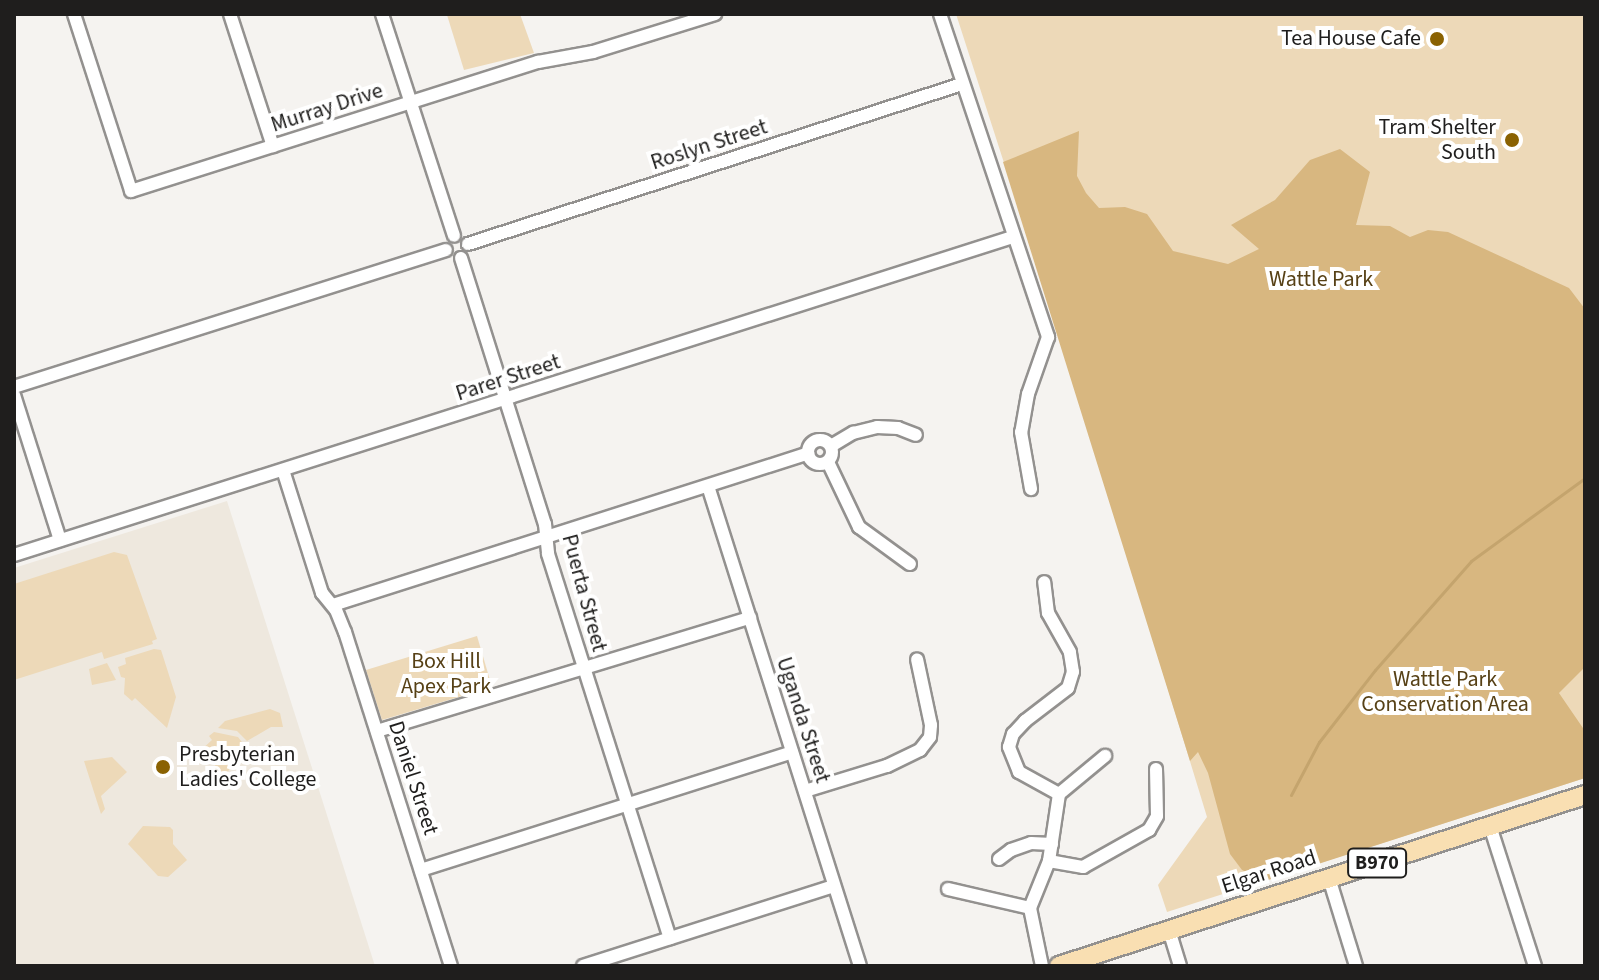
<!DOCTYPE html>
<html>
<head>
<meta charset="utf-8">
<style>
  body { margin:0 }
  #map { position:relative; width:1599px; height:980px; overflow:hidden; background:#f5f3f0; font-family:"Source Sans 3",sans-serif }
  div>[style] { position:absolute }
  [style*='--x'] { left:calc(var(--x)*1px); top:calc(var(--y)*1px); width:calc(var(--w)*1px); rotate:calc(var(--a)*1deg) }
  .built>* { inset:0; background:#eee8de }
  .green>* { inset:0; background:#edd9b8 }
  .forest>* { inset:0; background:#d8b780 }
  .stream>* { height:3px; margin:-1.5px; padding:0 1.5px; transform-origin:1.5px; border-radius:1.5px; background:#c4a46d }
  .roads { filter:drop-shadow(2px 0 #93918f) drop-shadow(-2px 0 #93918f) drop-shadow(0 2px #93918f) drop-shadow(0 -2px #93918f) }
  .street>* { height:12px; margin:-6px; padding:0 6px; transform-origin:6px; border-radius:6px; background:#fff }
  .street>.ring { margin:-6px; padding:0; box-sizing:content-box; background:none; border:12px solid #fff; border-radius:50% }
  .primary>* { height:18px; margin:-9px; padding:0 9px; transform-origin:9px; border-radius:9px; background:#f9dfb2 }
  .dots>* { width:22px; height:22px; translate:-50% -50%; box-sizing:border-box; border:4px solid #fff; border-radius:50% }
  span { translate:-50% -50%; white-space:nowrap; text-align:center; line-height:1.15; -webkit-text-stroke:8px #fff; paint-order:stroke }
  .shield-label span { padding:2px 6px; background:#fff; border:2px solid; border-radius:6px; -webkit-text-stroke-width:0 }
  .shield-label { font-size:20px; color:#1f1e1d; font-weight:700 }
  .poi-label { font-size:22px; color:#1f1e1d }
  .right { translate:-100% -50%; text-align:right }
  .left { translate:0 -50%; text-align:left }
  .street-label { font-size:22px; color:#1f1e1d }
  .park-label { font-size:22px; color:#574116 }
  .frame { position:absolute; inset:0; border:16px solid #1f1e1d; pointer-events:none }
</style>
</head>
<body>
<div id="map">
  <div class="built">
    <div style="clip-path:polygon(227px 501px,375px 966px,14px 966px,14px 568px)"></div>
  </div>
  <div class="green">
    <div style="clip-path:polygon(520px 14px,534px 53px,464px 70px,447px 15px)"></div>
    <div style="clip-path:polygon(956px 14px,1585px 14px,1585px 778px,1167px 912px,1158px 885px,1207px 817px,1066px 355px)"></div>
    <div style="clip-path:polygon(114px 552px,127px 555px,157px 639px,152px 641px,153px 644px,104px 659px,102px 652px,14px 680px,14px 584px)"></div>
    <div style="clip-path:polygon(477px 636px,492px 687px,382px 720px,366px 670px)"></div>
    <div style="clip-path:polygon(154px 649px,161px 650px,176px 697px,167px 728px,135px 698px,132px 701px,124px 694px,125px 678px,121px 677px,118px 667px,126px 664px,125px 658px)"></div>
    <div style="clip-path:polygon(107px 663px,116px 680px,92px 685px,89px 669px)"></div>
    <div style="clip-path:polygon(270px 709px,280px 713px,283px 727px,271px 727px,247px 741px,237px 731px,218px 728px,225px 721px)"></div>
    <div style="clip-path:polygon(214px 732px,238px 737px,245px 746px,225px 776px,201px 750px,212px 740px,209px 736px)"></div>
    <div style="clip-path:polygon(112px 757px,127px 772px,101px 796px,105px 809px,101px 814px,84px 761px)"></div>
    <div style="clip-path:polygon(143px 826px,170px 827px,173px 830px,173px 844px,187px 860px,168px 877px,158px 876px,128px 844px)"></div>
  </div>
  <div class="forest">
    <div style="clip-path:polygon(1079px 131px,1077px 176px,1086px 193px,1099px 208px,1125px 207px,1147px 214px,1173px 251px,1228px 264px,1259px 249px,1231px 225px,1275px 200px,1310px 160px,1340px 149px,1370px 172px,1356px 225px,1390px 226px,1410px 237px,1428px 230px,1448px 232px,1569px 288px,1585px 309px,1585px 667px,1559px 693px,1585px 731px,1585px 778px,1265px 881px,1242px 870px,1230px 854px,1208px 773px,1198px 752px,1190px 761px,1003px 162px)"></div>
  </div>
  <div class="stream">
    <div style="--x:1291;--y:795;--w:60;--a:-62.2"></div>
    <div style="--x:1319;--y:742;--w:91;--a:-52.1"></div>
    <div style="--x:1375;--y:670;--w:145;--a:-48.6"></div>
    <div style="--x:1471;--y:561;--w:141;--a:-36.1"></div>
  </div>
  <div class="roads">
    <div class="street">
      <div style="--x:74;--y:14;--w:186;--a:72.1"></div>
      <div style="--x:131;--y:191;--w:427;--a:-17.6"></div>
      <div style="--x:538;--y:62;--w:56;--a:-10.3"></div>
      <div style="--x:593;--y:52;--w:128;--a:-17.3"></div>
      <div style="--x:230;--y:14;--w:139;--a:72"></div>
      <div style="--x:382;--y:14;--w:233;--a:72"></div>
      <div style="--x:940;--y:14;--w:341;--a:71.5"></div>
      <div style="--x:1048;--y:337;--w:60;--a:109.3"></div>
      <div style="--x:1028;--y:394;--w:39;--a:100"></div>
      <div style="--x:1021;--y:432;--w:58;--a:80"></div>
      <div style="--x:468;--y:244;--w:519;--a:-17.95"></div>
      <div style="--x:461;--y:258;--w:279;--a:72.5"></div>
      <div style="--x:545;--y:524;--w:30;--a:84"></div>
      <div style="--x:548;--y:554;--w:403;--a:72.4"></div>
      <div style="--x:14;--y:387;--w:453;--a:-17.6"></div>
      <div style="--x:14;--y:395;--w:152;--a:72.4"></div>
      <div class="ring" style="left:808px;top:440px;width:12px;height:12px"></div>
      <div style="--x:831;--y:446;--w:26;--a:-31"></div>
      <div style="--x:853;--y:433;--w:25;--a:-14"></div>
      <div style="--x:877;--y:427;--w:21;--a:3"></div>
      <div style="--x:898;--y:428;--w:19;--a:21"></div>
      <div style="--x:828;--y:462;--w:72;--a:64.5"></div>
      <div style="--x:859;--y:527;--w:63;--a:36"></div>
      <div style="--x:283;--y:470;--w:129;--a:72.4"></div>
      <div style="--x:322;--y:593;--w:22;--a:51"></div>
      <div style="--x:336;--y:610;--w:24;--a:68"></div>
      <div style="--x:345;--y:632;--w:350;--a:72.4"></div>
      <div style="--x:708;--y:486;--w:503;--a:72.43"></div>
      <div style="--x:14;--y:555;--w:1048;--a:-17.66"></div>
      <div style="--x:333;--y:605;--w:499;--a:-17.7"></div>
      <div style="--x:377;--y:731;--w:390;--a:-16.9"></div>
      <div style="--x:805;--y:791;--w:86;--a:-17"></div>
      <div style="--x:887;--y:766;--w:37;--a:-26"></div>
      <div style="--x:920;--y:750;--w:16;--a:-52"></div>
      <div style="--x:930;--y:737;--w:12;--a:-85"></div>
      <div style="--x:931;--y:725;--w:67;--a:-102"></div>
      <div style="--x:1059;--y:794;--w:60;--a:-39.6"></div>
      <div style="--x:1490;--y:826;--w:147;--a:72.2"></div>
      <div style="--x:999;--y:859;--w:15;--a:-37"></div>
      <div style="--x:1011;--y:850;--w:21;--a:-19"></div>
      <div style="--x:1031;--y:843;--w:21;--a:3"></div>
      <div style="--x:1049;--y:861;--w:35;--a:10"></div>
      <div style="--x:1083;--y:867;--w:76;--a:-29.3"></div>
      <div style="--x:1149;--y:830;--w:16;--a:-60"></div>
      <div style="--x:1157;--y:816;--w:47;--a:-91.2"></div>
      <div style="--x:421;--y:870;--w:389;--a:-17.6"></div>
      <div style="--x:1329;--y:878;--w:92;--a:72.9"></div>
      <div style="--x:948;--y:889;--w:84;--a:13"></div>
      <div style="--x:1169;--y:930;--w:38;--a:73"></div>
      <div style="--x:583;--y:966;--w:263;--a:-17.7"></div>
      <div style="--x:1042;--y:966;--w:59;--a:-101.7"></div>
      <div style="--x:1030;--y:908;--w:51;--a:-68"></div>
      <div style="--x:1049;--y:861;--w:68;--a:-81.5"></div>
      <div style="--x:1059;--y:794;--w:46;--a:-151.2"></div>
      <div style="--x:1019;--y:772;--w:27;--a:-112"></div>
      <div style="--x:1009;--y:747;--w:14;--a:-73"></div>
      <div style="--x:1013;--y:734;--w:18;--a:-47"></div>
      <div style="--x:1025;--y:721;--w:54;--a:-37.5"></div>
      <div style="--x:1068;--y:688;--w:17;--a:-73"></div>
      <div style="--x:1073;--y:672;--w:20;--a:-99"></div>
      <div style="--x:1070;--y:652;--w:45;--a:-119.4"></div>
      <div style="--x:1048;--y:613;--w:31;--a:-97"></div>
    </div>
    <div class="primary">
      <div style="--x:1059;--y:966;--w:553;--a:-18.01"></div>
    </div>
  </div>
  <div class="dots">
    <div style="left:1437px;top:39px;background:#8a6202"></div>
    <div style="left:1512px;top:140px;background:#8a6202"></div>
    <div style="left:163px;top:767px;background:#8a6202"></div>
  </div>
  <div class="shield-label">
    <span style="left:1377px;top:863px">B970</span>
  </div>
  <div class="poi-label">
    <span class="right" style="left:1421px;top:39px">Tea House Cafe</span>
    <span class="right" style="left:1496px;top:140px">Tram Shelter<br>South</span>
    <span class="left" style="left:179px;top:767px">Presbyterian<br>Ladies' College</span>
  </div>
  <div class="street-label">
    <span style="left:327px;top:108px;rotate:-18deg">Murray Drive</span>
    <span style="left:709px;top:145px;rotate:-18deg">Roslyn Street</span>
    <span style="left:508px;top:378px;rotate:-18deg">Parer Street</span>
    <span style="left:584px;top:593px;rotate:75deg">Puerta Street</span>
    <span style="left:803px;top:720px;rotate:72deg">Uganda Street</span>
    <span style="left:413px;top:778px;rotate:72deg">Daniel Street</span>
    <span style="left:1269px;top:872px;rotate:-18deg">Elgar Road</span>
  </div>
  <div class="park-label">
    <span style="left:1321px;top:280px">Wattle Park</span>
    <span style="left:446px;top:674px">Box Hill<br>Apex Park</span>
    <span style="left:1445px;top:692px">Wattle Park<br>Conservation Area</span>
  </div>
  <div class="frame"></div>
</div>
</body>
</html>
